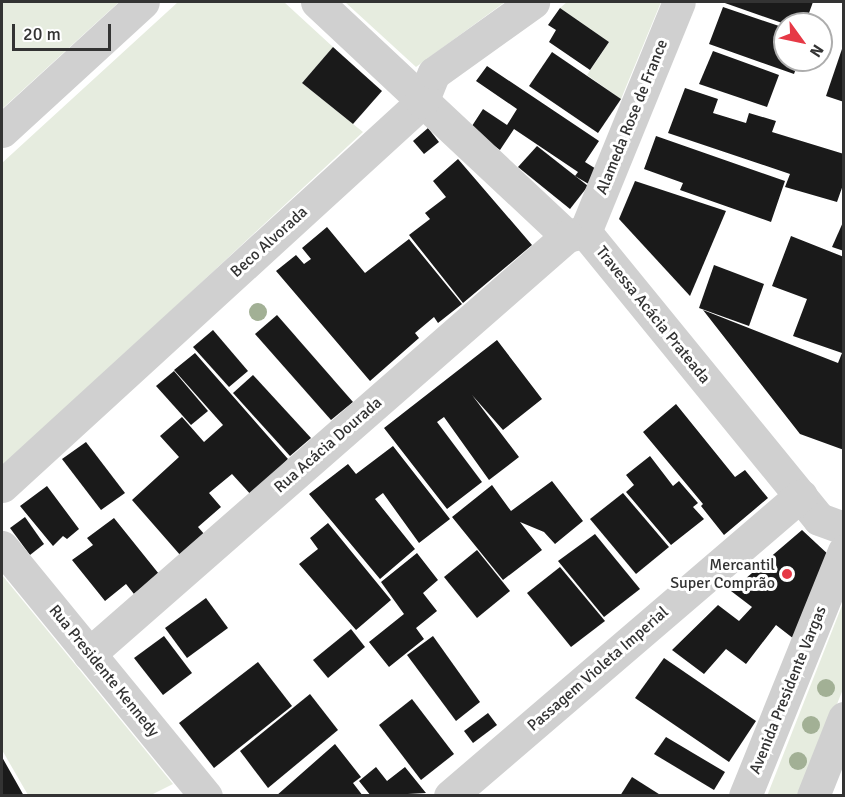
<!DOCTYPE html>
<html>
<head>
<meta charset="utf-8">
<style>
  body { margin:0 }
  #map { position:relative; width:845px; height:797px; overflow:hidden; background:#fff; font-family:Signika,sans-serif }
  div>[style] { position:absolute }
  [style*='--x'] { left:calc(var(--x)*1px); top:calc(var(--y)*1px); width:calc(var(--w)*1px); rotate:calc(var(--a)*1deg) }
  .green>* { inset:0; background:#e6ecdf }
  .building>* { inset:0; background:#1a1a1a }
  .minor>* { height:33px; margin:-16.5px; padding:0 16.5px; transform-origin:16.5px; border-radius:16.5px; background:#d0d0d0 }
  .trees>* { width:18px; height:18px; margin:-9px; border-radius:50%; background:#a2b095 }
  .dots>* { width:16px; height:16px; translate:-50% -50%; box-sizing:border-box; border:3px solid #fff; border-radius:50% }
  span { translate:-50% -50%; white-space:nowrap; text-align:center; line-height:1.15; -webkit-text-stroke:6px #fff; paint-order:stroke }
  .street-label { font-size:16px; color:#333 }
  .poi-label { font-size:16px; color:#333 }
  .right { translate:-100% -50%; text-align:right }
  .frame { position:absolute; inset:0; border:3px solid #333; pointer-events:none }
  .north { position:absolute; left:773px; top:12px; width:60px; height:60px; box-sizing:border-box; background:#fff; border:2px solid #adadad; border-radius:50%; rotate:123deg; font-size:16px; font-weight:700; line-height:24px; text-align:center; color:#333 }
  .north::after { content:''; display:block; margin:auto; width:21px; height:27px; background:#e63946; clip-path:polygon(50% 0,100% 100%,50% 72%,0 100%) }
  .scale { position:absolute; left:12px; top:24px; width:99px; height:27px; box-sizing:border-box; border:3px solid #333; border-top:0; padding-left:8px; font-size:18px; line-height:21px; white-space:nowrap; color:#333; -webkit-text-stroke:4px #fff; paint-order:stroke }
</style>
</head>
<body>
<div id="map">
  <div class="green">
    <div style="clip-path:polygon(2px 2px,119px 2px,2px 109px)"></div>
    <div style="clip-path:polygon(178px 2px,284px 2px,333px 47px,302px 83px,363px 132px,2px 468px,2px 163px)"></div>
    <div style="clip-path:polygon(345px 2px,505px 2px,416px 67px)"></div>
    <div style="clip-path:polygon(567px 2px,661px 2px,621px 99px,587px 75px,609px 42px,560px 8px)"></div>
    <div style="clip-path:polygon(2px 575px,173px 784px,151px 795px,28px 795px,2px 750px)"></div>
    <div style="clip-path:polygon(843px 603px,843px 689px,801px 795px,767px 796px)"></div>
  </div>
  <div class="building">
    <div style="clip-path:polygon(722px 2px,813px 2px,805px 24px,785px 24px)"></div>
    <div style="clip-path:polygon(723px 7px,785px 28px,785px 60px,799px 60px,794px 74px,709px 44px)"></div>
    <div style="clip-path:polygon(560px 8px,609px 42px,590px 70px,549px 42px,556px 30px,548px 25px)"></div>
    <div style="clip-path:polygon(843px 46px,844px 46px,844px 102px,826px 96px)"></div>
    <div style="clip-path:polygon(333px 47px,382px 91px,353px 124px,302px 83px)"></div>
    <div style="clip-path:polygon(713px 51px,779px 75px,767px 107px,699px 84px)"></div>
    <div style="clip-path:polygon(552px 52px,621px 99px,598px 133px,529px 86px)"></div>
    <div style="clip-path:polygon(487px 66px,599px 141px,585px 162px,601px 172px,592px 186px,575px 176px,578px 172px,514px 129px,500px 150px,470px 129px,483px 109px,507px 125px,517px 109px,476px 81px)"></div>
    <div style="clip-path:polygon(685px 88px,718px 99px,713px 113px,746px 123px,749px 113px,776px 121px,772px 132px,844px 154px,844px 182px,837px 202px,785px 187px,790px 174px,668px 133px)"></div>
    <div style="clip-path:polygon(428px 128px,439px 142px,424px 154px,413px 141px)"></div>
    <div style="clip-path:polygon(656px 136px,785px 181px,771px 222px,680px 190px,683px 183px,644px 169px)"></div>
    <div style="clip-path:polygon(537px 146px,588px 186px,570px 209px,518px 167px)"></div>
    <div style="clip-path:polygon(458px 159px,532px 245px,463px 303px,409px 235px,430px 219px,425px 213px,446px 197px,433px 181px)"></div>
    <div style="clip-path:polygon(635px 181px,726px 211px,690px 296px,619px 219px)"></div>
    <div style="clip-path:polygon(844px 220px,844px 251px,832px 247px)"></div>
    <div style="clip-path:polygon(327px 227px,365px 273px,409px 239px,462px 304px,438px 323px,434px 317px,415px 333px,419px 338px,370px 381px,276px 271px,296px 255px,304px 264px,311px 259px,302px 248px)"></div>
    <div style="clip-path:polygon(791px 236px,844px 257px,844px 450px,800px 434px,703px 310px,838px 363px,842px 353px,793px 336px,807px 299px,772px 286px)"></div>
    <div style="clip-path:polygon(714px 265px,764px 284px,749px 326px,699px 308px)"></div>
    <div style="clip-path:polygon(277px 315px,353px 402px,331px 420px,255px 334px)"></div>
    <div style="clip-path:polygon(213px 330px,248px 371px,229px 387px,193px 347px)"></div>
    <div style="clip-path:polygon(497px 340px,542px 399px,503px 430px,472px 395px,519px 457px,489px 480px,444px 417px,437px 422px,482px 482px,447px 509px,384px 428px)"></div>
    <div style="clip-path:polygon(195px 353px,288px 459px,253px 497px,232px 474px,209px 493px,221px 507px,198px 527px,205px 535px,181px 556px,132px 500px,179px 457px,160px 436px,182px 417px,204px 442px,223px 425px,174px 370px)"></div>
    <div style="clip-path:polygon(174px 371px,208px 411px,191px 425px,156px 386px)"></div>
    <div style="clip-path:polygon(253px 375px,311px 438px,290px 456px,233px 393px)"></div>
    <div style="clip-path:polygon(676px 404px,735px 477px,745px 470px,768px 498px,724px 535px,701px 506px,703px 504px,643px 432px)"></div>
    <div style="clip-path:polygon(86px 442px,125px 493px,101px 510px,62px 459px)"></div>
    <div style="clip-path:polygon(393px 446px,450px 519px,419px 543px,383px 493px,375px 499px,415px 549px,380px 579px,309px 494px,348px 464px,356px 474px)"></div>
    <div style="clip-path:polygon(650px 456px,673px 486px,679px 481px,698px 503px,693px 507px,704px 519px,671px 545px,626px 492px,634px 485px,626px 475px)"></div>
    <div style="clip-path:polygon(552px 481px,583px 521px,555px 544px,544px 532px,520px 522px,542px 550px,503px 580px,452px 517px,492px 485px,511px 511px)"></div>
    <div style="clip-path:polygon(47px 486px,79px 529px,67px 539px,63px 536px,53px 546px,20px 506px)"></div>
    <div style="clip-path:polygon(623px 493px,669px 547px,636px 574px,590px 519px)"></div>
    <div style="clip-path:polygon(25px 517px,44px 544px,30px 555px,10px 528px)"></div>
    <div style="clip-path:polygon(114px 518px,159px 574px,134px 594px,126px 584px,105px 601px,72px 560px,93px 545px,87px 538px)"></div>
    <div style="clip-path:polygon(328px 523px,391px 600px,356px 630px,299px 564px,318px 549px,310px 538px)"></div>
    <div style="clip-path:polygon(802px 530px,831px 557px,794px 639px,776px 625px,746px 664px,726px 649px,704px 674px,672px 650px,718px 605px,739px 621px,752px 607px,731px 591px)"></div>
    <div style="clip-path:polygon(595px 534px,640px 589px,604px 617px,558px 561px)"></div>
    <div style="clip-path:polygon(477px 550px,510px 591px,477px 618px,444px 577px)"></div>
    <div style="clip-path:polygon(417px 553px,438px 580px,423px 593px,437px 611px,416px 628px,424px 639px,389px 667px,369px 642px,404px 614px,381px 582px)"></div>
    <div style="clip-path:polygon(560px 567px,605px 621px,571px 647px,527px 593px)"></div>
    <div style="clip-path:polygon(206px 598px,228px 628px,187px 658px,165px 628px)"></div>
    <div style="clip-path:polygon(351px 629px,365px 647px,328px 678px,313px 660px)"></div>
    <div style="clip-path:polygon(164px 636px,192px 673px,163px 695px,134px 658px)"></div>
    <div style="clip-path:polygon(433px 636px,480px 702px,456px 721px,407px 655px)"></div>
    <div style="clip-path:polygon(664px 658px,756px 721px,729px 762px,635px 698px)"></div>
    <div style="clip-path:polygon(258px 662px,292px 706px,214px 768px,179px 723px)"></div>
    <div style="clip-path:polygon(310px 694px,338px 730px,268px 788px,240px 751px)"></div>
    <div style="clip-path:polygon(412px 699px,454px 754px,421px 780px,379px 725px)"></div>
    <div style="clip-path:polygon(488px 713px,497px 725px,473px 743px,464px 731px)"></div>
    <div style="clip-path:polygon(666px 737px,725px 772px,714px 790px,654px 754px)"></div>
    <div style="clip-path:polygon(335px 744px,361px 777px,353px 783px,363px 796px,276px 796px)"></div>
    <div style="clip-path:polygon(2px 757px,24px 796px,2px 796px)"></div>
    <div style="clip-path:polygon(376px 767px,387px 781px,405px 767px,426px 793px,371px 796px,359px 781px)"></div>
    <div style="clip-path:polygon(632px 777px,662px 796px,620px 796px)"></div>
  </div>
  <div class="minor">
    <div style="--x:317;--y:2;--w:342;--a:43.1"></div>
    <div style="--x:567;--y:236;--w:18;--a:-13"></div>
    <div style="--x:585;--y:232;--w:370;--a:50.8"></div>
    <div style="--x:819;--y:519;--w:27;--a:20"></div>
    <div style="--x:2;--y:131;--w:191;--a:-42.5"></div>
    <div style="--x:585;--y:232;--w:248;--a:-67.8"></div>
    <div style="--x:2;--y:486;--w:569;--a:-42.44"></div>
    <div style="--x:422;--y:102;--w:31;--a:-68"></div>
    <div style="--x:434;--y:73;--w:122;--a:-35.6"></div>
    <div style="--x:2;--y:547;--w:322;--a:50.7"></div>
    <div style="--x:89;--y:654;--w:635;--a:-41.17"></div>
    <div style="--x:450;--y:796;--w:462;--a:-40.6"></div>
    <div style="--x:745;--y:796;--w:264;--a:-68"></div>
    <div style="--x:813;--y:796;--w:84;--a:-68.3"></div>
  </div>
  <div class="trees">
    <div style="left:258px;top:312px"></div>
    <div style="left:826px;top:688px"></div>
    <div style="left:811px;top:725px"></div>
    <div style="left:798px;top:761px"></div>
  </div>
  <div class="dots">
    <div style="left:787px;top:574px;background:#e63946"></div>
  </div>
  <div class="street-label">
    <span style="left:632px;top:117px;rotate:-68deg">Alameda Rose de France</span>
    <span style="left:269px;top:242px;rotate:-42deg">Beco Alvorada</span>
    <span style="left:653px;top:315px;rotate:51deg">Travessa Acácia Prateada</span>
    <span style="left:328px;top:445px;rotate:-41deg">Rua Acácia Dourada</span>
    <span style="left:598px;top:669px;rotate:-41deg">Passagem Violeta Imperial</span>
    <span style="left:104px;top:671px;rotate:51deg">Rua Presidente Kennedy</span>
    <span style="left:788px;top:690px;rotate:-68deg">Avenida Presidente Vargas</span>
  </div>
  <div class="poi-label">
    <span class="right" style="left:775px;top:574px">Mercantil<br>Super Comprão</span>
  </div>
  <div class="frame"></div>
  <div class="north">N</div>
  <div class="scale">20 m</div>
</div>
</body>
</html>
